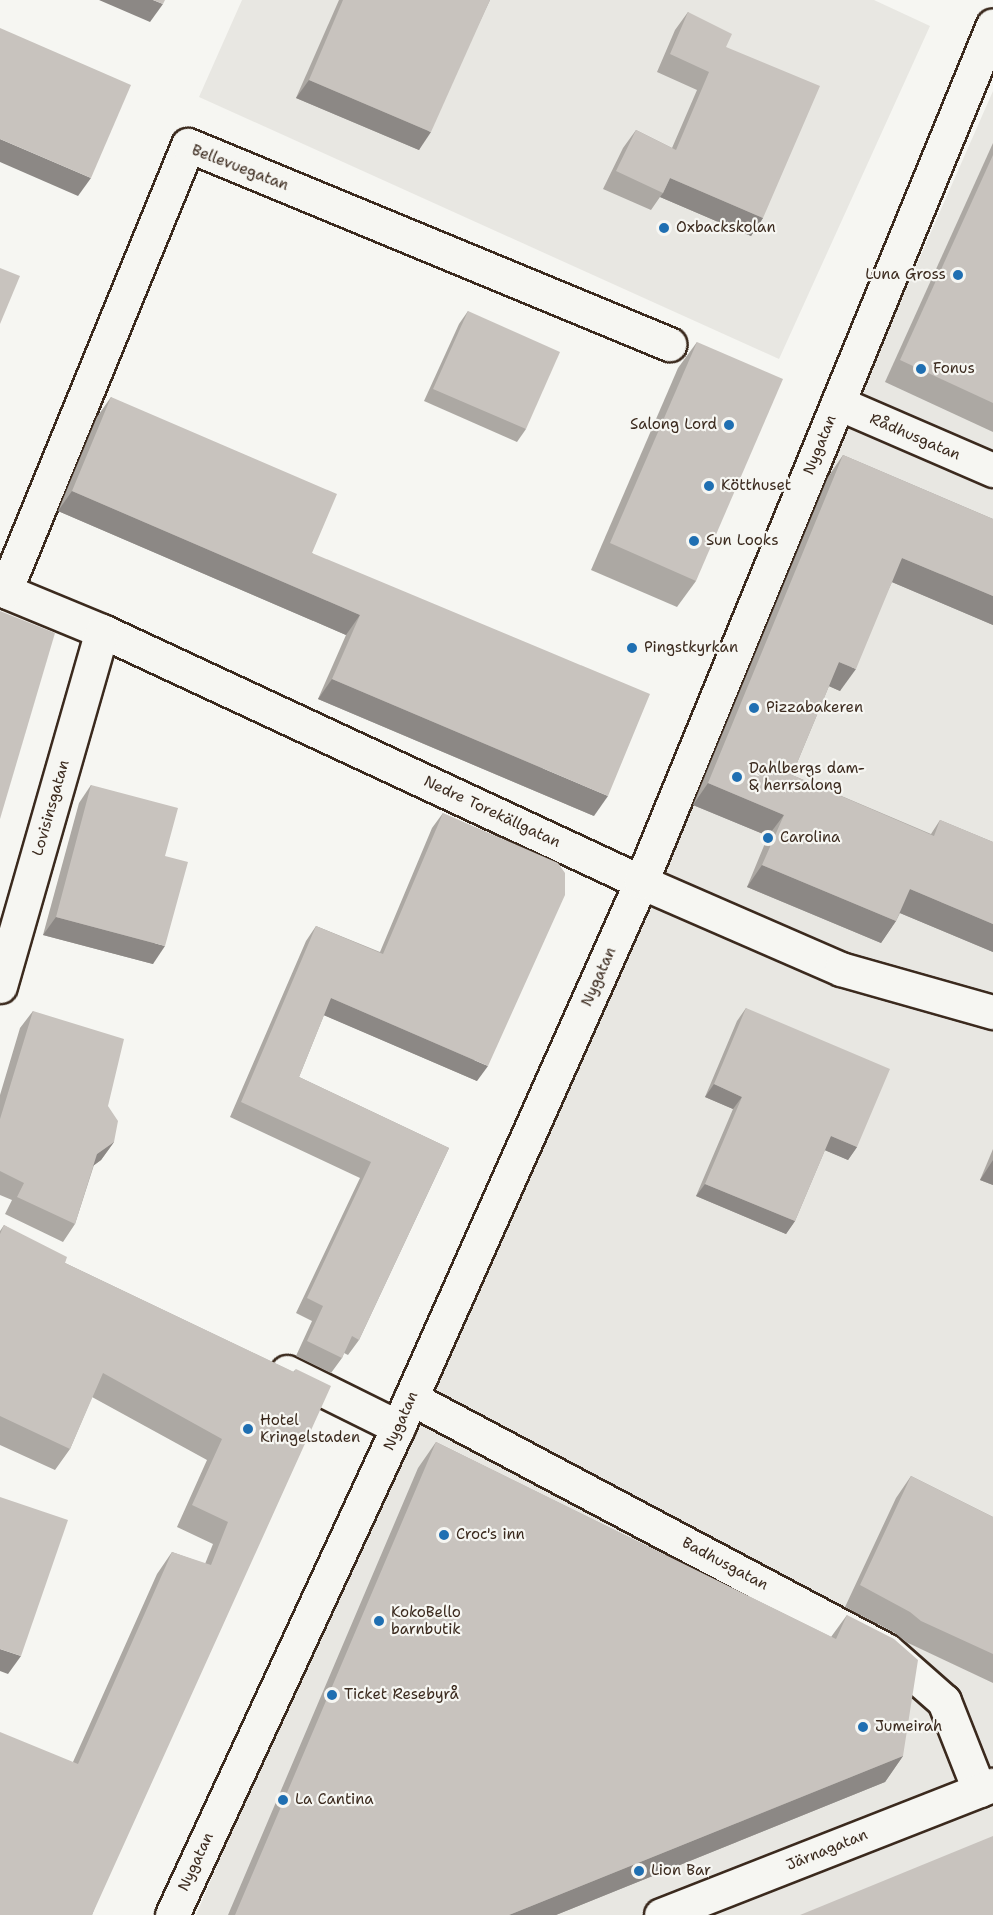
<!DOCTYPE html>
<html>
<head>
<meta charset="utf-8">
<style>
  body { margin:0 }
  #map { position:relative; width:993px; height:1915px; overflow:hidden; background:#f6f6f2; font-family:"Shantell Sans",sans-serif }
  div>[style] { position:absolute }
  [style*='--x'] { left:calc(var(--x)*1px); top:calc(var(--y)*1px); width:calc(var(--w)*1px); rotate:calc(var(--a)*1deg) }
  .built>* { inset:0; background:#e8e7e2 }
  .roads { filter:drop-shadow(2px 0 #3b2a1e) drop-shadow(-2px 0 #3b2a1e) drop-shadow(0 2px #3b2a1e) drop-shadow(0 -2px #3b2a1e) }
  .minor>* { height:33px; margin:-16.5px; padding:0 16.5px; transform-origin:16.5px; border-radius:16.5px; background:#f6f6f2 }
  .tertiary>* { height:33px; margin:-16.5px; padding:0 16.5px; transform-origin:16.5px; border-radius:16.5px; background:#f6f6f2 }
  .wall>* { inset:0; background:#aca8a3 }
  .shaded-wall>* { inset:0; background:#8c8885 }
  .building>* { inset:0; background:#c8c3be }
  .dots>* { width:16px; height:16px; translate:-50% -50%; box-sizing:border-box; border:3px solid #f6f6f2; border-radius:50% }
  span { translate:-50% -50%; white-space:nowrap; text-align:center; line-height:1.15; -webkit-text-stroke:4.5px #f6f6f2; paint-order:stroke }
  .street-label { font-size:15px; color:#3b2a1e }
  .poi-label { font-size:15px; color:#3b2a1e }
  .left { translate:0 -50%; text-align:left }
  .right { translate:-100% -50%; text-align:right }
</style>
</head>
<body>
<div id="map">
  <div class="built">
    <div style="clip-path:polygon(242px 0,874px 0,930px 26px,779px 359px,199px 97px)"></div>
    <div style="clip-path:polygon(993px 91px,993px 1915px,196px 1915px,323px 1616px)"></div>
  </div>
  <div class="roads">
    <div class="minor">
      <div style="--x:838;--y:403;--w:169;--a:23.4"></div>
      <div style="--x:0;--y:589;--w:110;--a:22.4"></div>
      <div style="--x:102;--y:631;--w:595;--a:24.97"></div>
      <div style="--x:641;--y:882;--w:218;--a:23.5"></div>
      <div style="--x:841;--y:969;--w:158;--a:15.8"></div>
      <div style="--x:5;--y:591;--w:482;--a:-67.7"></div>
      <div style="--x:188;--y:145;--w:521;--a:22.48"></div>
      <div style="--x:0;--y:986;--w:369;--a:-74"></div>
      <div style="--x:287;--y:1372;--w:124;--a:26.4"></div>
      <div style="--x:411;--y:1398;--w:538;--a:27.95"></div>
      <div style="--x:886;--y:1650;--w:77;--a:41.3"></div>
      <div style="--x:944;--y:1701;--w:96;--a:68.5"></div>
      <div style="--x:661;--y:1915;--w:357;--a:-21.4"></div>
    </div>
    <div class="tertiary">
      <div style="--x:172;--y:1915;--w:538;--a:-65.15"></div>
      <div style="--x:398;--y:1427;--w:597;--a:-65.97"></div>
      <div style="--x:641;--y:882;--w:926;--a:-67.67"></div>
    </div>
  </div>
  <div class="wall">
    <div style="clip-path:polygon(339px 0,490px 0,419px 150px,296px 98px)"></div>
    <div style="clip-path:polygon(688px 12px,726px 47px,763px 218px,751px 236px,660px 197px,651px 210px,603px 189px,623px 148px,636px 130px,672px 148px,697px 90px,657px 72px,675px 30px)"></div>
    <div style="clip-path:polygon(993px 143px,993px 432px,885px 382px)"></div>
    <div style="clip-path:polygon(468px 311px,526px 429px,517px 442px,424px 401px,459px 324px)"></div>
    <div style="clip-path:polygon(697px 342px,696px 581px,677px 607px,591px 570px,678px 368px)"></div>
    <div style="clip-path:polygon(111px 397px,312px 553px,594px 816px,318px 699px,346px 635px,58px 511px,97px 417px)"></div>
    <div style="clip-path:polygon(843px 455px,993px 519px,993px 625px,892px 582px,840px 691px,829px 686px,792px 775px,931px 834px,940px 820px,993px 842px,993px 952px,900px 913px,896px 921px,881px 943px,747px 887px,768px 836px,693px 805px,828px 477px)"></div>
    <div style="clip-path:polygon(91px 785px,165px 856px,153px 964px,43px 935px,79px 803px)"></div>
    <div style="clip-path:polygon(443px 813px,477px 1081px,324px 1015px,299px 1077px,449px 1148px,359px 1340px,348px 1355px,344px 1353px,342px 1358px,331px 1373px,296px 1356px,312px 1321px,296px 1313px,360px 1178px,230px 1117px,306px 941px,316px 926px,380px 952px,432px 828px)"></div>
    <div style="clip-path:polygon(746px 1008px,857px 1147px,848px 1160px,825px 1150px,795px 1221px,786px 1234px,696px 1196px,733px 1109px,705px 1097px,737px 1021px)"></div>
    <div style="clip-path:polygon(33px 1011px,114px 1142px,101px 1160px,94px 1165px,75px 1224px,63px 1242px,5px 1214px,12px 1200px,0 1195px,0 1095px,20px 1028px)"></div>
    <div style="clip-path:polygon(993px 1149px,993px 1185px,980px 1180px)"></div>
    <div style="clip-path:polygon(4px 1225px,65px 1263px,293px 1372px,296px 1369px,92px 1915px,73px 1762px,157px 1574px,172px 1552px,205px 1564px,213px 1544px,177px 1527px,207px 1460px,92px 1397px,70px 1449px,55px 1470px,0 1445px,0 1231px)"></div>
    <div style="clip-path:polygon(436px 1442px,831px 1637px,847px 1615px,903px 1756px,885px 1782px,556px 1915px,228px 1915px,418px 1468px)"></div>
    <div style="clip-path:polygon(911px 1476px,993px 1517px,993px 1683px,906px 1642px,895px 1633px,845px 1607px,896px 1498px)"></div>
  </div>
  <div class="shaded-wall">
    <div style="clip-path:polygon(99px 0,153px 0,163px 4px,150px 22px)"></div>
    <div style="clip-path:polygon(309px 80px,431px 132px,419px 150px,296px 98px)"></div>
    <div style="clip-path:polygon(0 139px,91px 178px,78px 196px,0 162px)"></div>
    <div style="clip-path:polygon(670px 178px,763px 218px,751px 236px,660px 197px,663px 193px)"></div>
    <div style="clip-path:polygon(72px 491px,360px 615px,346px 635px,58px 511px)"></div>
    <div style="clip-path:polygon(902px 558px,993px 596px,993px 625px,887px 580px)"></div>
    <div style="clip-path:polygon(839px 662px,856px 669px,840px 691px,824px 684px)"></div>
    <div style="clip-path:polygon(332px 679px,608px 796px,594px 816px,318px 699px)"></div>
    <div style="clip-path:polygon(708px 783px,784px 815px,768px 836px,693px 805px)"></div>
    <div style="clip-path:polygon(762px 865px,896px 921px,881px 943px,747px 887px)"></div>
    <div style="clip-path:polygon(910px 889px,993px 924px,993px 952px,895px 911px)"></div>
    <div style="clip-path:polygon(56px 917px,165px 946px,153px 964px,43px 935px)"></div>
    <div style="clip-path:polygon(331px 998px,488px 1066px,477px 1081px,321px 1014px)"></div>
    <div style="clip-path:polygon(714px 1084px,742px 1097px,733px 1109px,705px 1097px)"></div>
    <div style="clip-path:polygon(831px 1136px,857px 1147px,848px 1160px,822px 1149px)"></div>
    <div style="clip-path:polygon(114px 1142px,101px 1160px,85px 1172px,97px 1154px)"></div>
    <div style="clip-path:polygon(993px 1160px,993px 1185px,980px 1180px)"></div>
    <div style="clip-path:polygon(705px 1184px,795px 1221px,786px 1234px,696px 1196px)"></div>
    <div style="clip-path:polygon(0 1649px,21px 1656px,8px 1674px,0 1671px)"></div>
    <div style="clip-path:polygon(903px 1756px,885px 1782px,556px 1915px,509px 1915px)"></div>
  </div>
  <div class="building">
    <div style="clip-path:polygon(153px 0,165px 0,163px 4px)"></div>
    <div style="clip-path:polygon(343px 0,490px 0,431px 132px,309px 80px)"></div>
    <div style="clip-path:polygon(688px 12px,732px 34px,726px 47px,820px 86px,763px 218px,670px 178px,663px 193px,616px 171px,636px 130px,676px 150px,709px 72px,670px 54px)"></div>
    <div style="clip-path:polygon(0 28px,131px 85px,91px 178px,0 139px)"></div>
    <div style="clip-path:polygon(993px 155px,993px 403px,900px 360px)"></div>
    <div style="clip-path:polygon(0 268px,20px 276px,0 324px)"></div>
    <div style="clip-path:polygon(468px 311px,560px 352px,526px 429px,433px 389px)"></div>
    <div style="clip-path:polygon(697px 342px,783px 379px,696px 581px,610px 543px)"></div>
    <div style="clip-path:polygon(111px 397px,337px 494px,312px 553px,650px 694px,608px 796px,332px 679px,360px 615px,72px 491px)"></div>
    <div style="clip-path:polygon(843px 455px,993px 519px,993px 596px,902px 558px,856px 669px,839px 662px,792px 775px,934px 836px,940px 820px,993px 842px,993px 924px,910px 889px,896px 921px,762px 865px,784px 815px,708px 783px)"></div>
    <div style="clip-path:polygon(0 611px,55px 633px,0 819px)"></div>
    <div style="clip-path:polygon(91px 785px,178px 808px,165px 856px,188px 862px,165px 946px,56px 917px)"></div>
    <div style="clip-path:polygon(443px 813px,558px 863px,565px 873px,565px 895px,488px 1066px,331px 998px,299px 1077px,449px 1148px,359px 1340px,352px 1336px,342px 1358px,307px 1341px,323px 1306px,307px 1298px,371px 1162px,241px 1102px,316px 926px,383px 954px)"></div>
    <div style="clip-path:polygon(746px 1008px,890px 1069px,857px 1147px,831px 1136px,795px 1221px,705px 1184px,742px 1097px,714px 1084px)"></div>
    <div style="clip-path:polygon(33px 1011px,124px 1039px,108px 1106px,118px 1121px,114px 1142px,97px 1154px,75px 1224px,17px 1197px,24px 1183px,0 1171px,0 1119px)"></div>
    <div style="clip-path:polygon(4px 1225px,67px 1257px,65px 1263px,294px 1372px,296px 1369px,331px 1386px,92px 1915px,0 1915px,0 1732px,78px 1764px,172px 1552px,211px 1565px,228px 1522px,192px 1505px,222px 1439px,103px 1373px,70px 1449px,0 1416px,0 1234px)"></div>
    <div style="clip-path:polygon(436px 1442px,836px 1639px,847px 1615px,894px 1639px,918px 1660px,903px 1756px,509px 1915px,235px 1915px)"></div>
    <div style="clip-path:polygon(911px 1476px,993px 1517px,993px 1654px,921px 1621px,910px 1612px,860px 1585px)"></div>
    <div style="clip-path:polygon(0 1497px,68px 1520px,21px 1656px,0 1649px)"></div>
    <div style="clip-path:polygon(993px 1836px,993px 1915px,800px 1915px)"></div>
  </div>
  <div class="dots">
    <div style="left:664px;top:228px;background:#1f6fb2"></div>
    <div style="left:958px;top:275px;background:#1f6fb2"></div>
    <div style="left:921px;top:369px;background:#1f6fb2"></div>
    <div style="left:729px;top:425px;background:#1f6fb2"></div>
    <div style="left:709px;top:486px;background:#1f6fb2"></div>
    <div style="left:694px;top:541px;background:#1f6fb2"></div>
    <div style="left:632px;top:648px;background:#1f6fb2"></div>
    <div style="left:754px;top:708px;background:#1f6fb2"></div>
    <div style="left:737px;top:777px;background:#1f6fb2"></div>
    <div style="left:768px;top:838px;background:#1f6fb2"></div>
    <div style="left:248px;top:1429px;background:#1f6fb2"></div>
    <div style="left:444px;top:1535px;background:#1f6fb2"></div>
    <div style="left:379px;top:1621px;background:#1f6fb2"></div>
    <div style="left:332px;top:1695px;background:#1f6fb2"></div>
    <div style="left:863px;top:1727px;background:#1f6fb2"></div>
    <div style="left:283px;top:1800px;background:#1f6fb2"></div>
    <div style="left:639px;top:1871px;background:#1f6fb2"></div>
  </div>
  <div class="street-label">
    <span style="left:240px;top:168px;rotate:21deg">Bellevuegatan</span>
    <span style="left:915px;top:437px;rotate:23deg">Rådhusgatan</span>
    <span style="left:820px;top:445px;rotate:-68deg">Nygatan</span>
    <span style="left:51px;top:808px;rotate:-74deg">Lovisinsgatan</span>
    <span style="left:492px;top:812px;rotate:25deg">Nedre Torekällgatan</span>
    <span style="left:599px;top:977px;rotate:-66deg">Nygatan</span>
    <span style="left:401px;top:1421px;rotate:-66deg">Nygatan</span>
    <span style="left:725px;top:1564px;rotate:28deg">Badhusgatan</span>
    <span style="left:827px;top:1850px;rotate:-22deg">Järnagatan</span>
    <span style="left:196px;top:1862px;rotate:-65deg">Nygatan</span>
  </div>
  <div class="poi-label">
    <span class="left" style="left:676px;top:228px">Oxbackskolan</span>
    <span class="right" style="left:946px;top:275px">Luna Gross</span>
    <span class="left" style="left:933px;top:369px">Fonus</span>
    <span class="right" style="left:717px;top:425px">Salong Lord</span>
    <span class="left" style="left:721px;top:486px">Kötthuset</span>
    <span class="left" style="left:706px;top:541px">Sun Looks</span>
    <span class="left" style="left:644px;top:648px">Pingstkyrkan</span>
    <span class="left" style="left:766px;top:708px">Pizzabakeren</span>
    <span class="left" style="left:749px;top:777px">Dahlbergs dam-<br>&amp; herrsalong</span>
    <span class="left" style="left:780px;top:838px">Carolina</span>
    <span class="left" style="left:260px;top:1429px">Hotel<br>Kringelstaden</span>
    <span class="left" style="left:456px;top:1535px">Croc's inn</span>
    <span class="left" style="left:391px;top:1621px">KokoBello<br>barnbutik</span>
    <span class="left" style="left:344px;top:1695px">Ticket Resebyrå</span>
    <span class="left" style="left:875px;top:1727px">Jumeirah</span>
    <span class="left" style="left:295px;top:1800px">La Cantina</span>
    <span class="left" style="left:651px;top:1871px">Lion Bar</span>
  </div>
</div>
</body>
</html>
